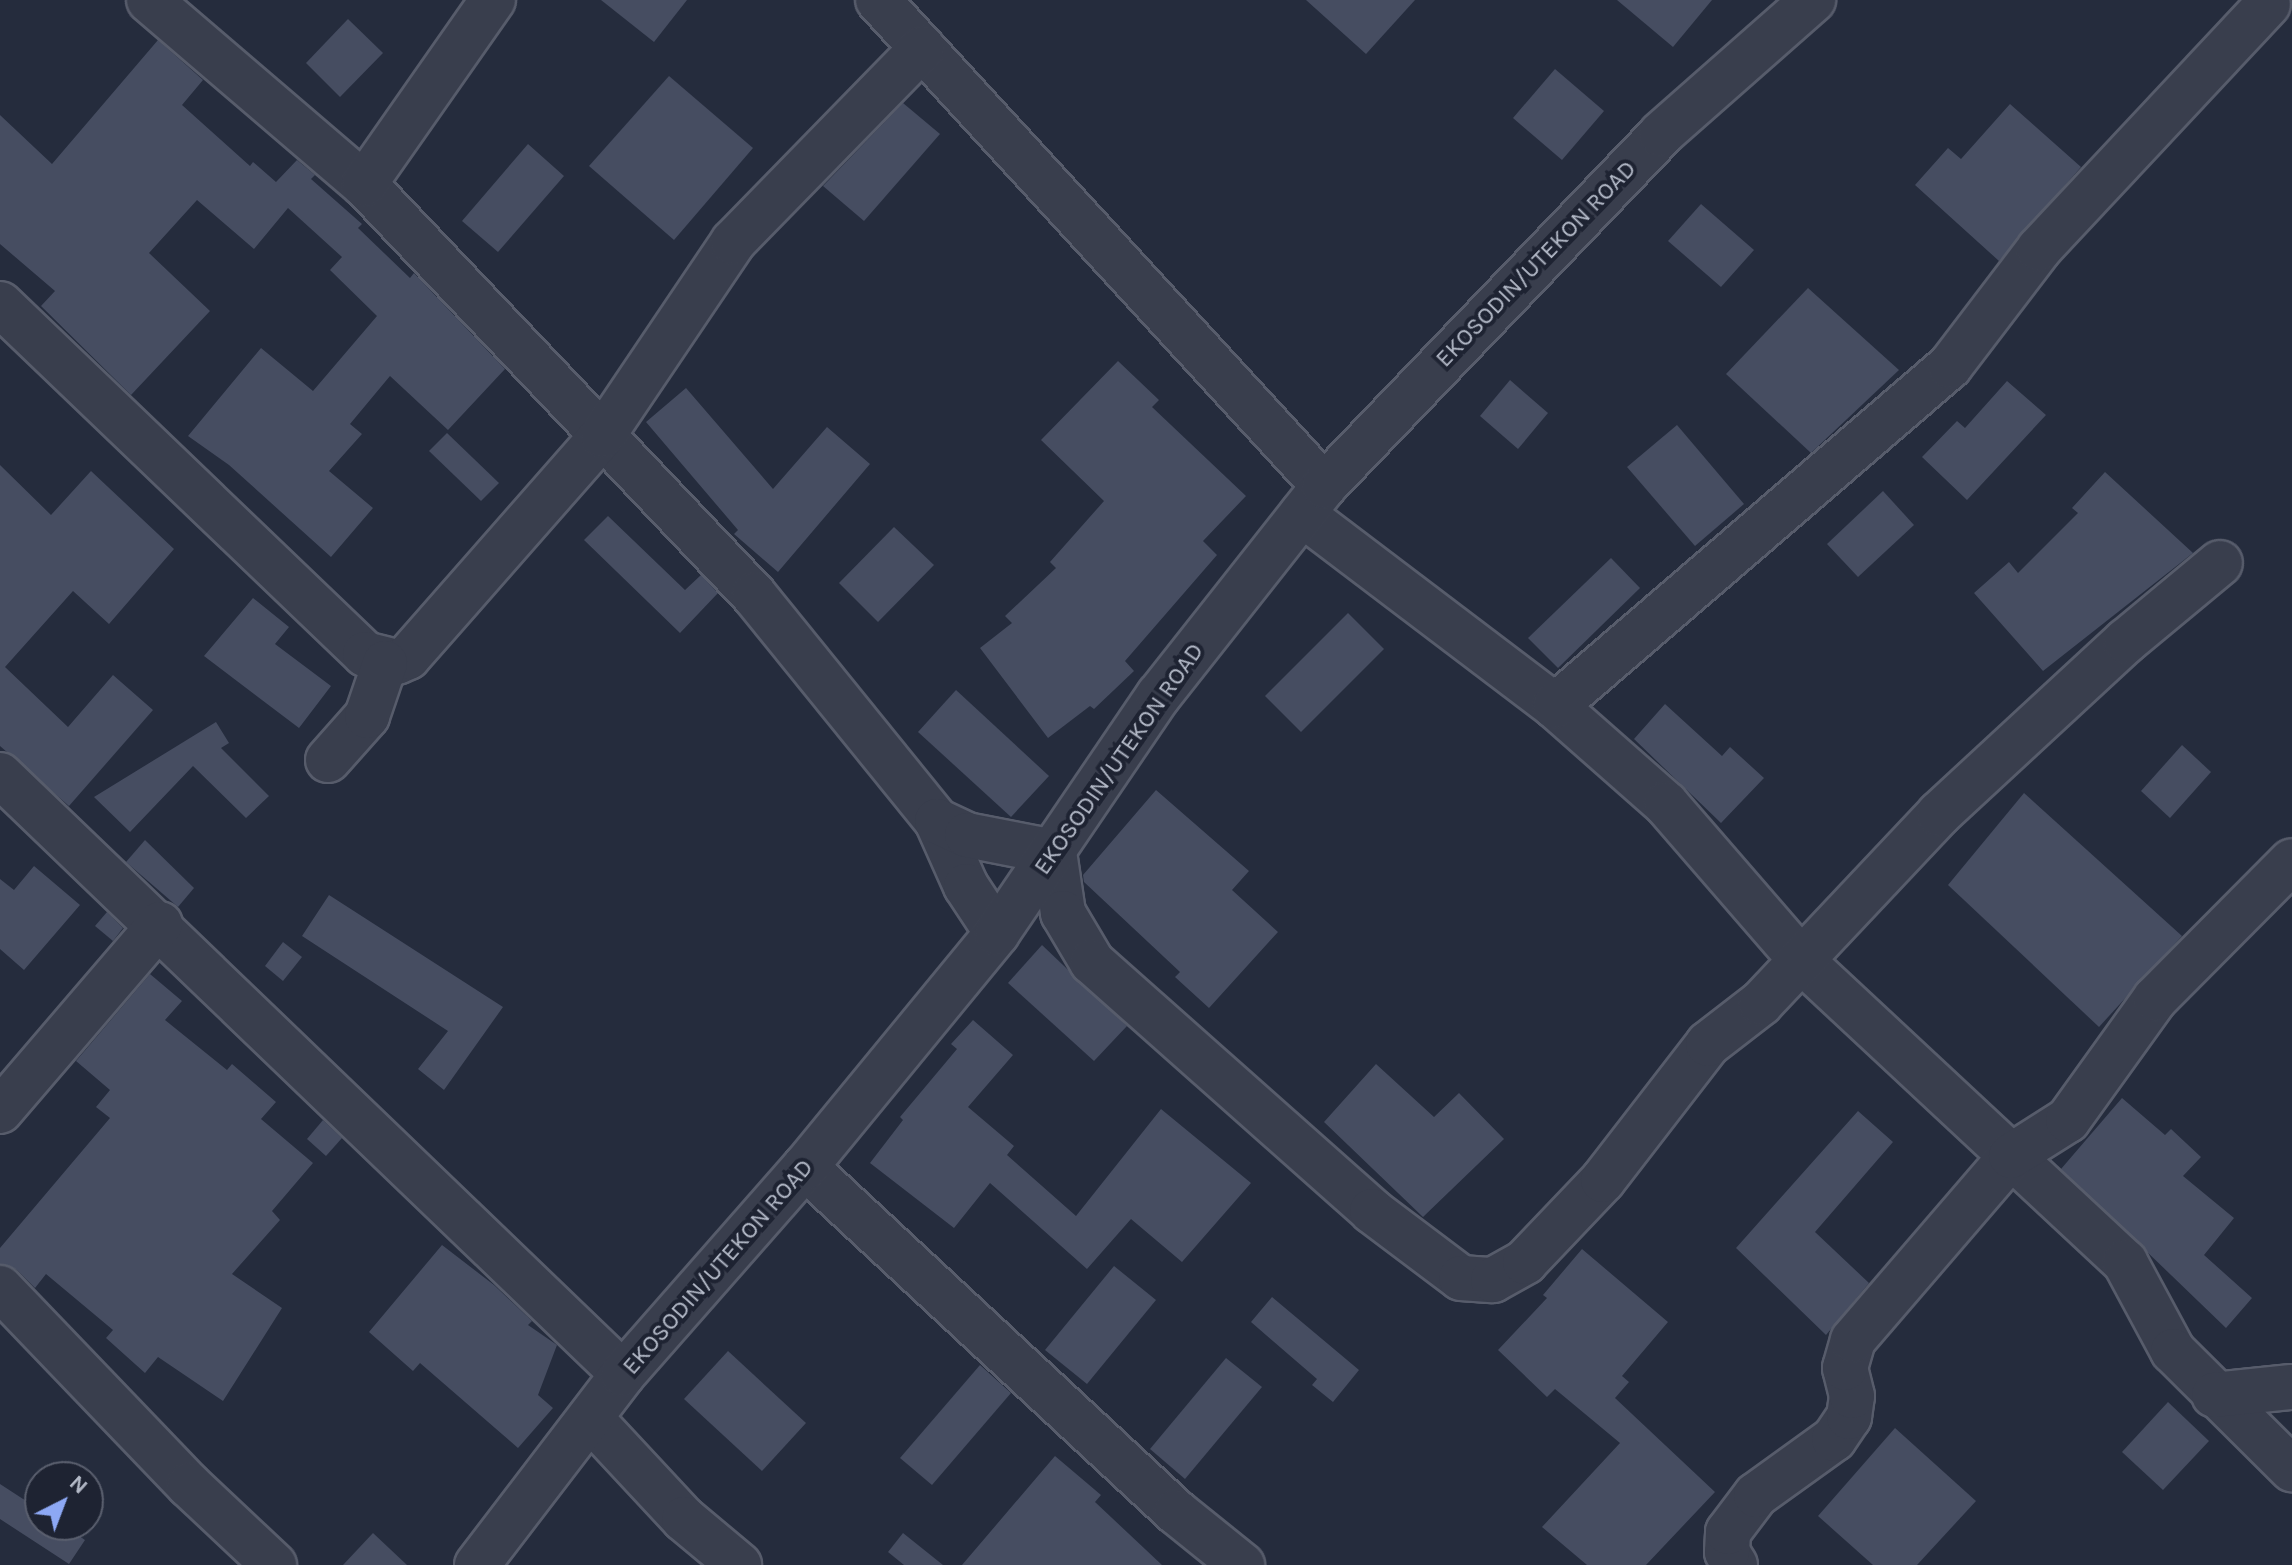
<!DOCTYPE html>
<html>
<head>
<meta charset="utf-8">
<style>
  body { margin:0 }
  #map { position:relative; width:2292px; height:1565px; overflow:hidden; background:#252c3d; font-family:Karla,sans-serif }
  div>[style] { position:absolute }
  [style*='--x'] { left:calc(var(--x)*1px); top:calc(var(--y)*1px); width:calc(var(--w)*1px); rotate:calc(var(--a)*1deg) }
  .building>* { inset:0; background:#464d61 }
  .roads { filter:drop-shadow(2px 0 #575c6b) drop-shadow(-2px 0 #575c6b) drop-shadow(0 2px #575c6b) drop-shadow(0 -2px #575c6b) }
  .minor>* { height:44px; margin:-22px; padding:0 22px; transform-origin:22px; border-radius:22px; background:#393e4d }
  span { translate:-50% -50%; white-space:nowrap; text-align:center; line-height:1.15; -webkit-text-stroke:8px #1e2332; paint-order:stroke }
  .street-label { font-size:24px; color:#b4bac8 }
  .north { position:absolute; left:24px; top:1461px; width:80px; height:80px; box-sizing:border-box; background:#1e2332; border:2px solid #5a5f6e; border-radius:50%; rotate:42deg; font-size:22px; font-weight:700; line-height:32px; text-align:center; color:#b4bac8 }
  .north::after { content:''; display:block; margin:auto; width:28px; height:36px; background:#8da8f4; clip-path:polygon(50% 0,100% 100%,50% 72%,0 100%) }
</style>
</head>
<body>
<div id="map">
  <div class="building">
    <div style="clip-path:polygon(601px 0,687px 0,654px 42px)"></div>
    <div style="clip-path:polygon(1306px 0,1415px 0,1366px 54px)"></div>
    <div style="clip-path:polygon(1617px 0,1712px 0,1673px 47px)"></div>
    <div style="clip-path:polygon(348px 19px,383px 53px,340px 97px,306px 63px)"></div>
    <div style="clip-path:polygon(158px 40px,203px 80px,182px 105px,250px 166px,253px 162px,276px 182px,297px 160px,315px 175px,311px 179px,362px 224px,358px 228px,410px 278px,414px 273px,505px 369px,448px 430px,390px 376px,350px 424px,362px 434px,329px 471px,373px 508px,331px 557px,229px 465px,188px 436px,261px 348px,313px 391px,377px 316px,330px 270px,342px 257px,288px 208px,254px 249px,197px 200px,149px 253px,210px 311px,131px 395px,41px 306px,55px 291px,0 244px,0 115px,52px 164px)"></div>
    <div style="clip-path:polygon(1555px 69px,1604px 111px,1562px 160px,1513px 118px)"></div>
    <div style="clip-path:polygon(669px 76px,753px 148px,674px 240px,589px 166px)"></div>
    <div style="clip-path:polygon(903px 103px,940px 134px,864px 221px,823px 186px)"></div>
    <div style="clip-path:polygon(2010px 104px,2081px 167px,1999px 261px,1915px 185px,1948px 148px,1961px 159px)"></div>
    <div style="clip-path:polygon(528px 144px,564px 176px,498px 252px,462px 221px)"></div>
    <div style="clip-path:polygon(1701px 204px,1754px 250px,1721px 287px,1668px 241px)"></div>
    <div style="clip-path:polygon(1808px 288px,1899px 370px,1811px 453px,1726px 374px)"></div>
    <div style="clip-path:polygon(1118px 361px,1159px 400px,1152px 407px,1246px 496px,1203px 541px,1217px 555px,1125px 661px,1134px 671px,1094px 709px,1090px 706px,1048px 738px,980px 648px,1012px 623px,1005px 616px,1056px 568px,1050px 562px,1104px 501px,1041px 440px)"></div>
    <div style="clip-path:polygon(1510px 380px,1548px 413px,1518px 449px,1480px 416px)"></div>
    <div style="clip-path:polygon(2007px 381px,2046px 415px,1967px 500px,1922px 457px,1957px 421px,1965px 428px)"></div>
    <div style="clip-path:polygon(686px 388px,773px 489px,827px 427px,870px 464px,778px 572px,734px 534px,738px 530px,646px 422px)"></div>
    <div style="clip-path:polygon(1677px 425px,1744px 504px,1695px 546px,1627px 467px)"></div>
    <div style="clip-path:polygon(447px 433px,499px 483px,481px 501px,429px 451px)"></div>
    <div style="clip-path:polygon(0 465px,51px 515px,91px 471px,174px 549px,109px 624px,73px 591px,5px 667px,68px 727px,113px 675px,153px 710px,69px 806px,0 746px)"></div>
    <div style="clip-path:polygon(2105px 472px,2193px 553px,2043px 671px,1974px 593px,2009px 562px,2018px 573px,2078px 513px,2072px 508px)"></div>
    <div style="clip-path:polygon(1883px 491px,1914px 525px,1858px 577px,1827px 544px)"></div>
    <div style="clip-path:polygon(608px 516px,685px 590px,701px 575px,718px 593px,680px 633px,584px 540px)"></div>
    <div style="clip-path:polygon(894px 527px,934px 565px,878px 622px,839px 583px)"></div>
    <div style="clip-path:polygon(1611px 558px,1640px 588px,1558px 668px,1528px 638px)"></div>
    <div style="clip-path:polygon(253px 598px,289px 627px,275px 644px,331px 686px,299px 728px,204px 656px)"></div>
    <div style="clip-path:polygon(1348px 613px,1384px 649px,1301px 732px,1265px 696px)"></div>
    <div style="clip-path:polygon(956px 690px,1049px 776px,1011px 817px,918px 732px)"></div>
    <div style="clip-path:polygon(1665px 704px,1722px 756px,1730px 747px,1764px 778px,1721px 823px,1634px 739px)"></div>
    <div style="clip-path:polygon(216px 722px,229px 743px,221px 748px,269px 796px,246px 818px,193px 766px,130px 832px,94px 797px)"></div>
    <div style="clip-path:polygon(2182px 745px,2211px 772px,2170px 818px,2141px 791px)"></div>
    <div style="clip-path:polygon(1156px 790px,1249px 871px,1232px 890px,1278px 932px,1209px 1008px,1175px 977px,1180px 972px,1084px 882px,1083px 875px)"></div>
    <div style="clip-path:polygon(2024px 793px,2182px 936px,2099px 1027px,1948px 885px)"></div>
    <div style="clip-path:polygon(145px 840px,194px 888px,178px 907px,126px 862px)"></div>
    <div style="clip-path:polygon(34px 866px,80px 905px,24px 970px,0 949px,0 879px,14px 890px)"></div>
    <div style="clip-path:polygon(329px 895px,503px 1007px,444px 1090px,418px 1069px,448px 1031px,302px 936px)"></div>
    <div style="clip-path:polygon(107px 912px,123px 928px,113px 941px,95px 926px)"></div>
    <div style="clip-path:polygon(283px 942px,302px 957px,283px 981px,265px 966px)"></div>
    <div style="clip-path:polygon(1042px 945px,1127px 1026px,1094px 1061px,1008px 983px)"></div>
    <div style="clip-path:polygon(150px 974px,182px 1001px,165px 1020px,227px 1070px,232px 1064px,276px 1102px,261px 1119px,313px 1163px,272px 1211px,280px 1220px,232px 1274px,282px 1308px,223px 1401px,158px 1357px,145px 1373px,106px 1338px,113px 1330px,46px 1274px,35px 1288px,17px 1270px,0 1264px,0 1248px,110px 1118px,96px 1107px,110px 1090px,76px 1061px)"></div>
    <div style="clip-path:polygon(973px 1020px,1013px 1055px,968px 1107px,1014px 1146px,1007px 1155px,1076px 1216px,1161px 1109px,1251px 1183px,1182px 1262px,1131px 1219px,1087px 1269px,990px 1183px,954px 1228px,870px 1163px,903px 1120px,900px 1117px,957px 1049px,951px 1044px)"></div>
    <div style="clip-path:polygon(1376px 1064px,1434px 1117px,1459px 1093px,1504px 1139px,1423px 1217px,1324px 1122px)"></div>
    <div style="clip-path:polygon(2122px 1098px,2165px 1135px,2171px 1129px,2201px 1157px,2183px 1176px,2234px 1218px,2204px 1255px,2252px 1298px,2226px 1328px,2061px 1169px)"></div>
    <div style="clip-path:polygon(1858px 1111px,1893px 1142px,1815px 1232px,1869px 1283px,1826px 1335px,1736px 1248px)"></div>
    <div style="clip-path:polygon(323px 1120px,342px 1138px,326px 1156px,307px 1139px)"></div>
    <div style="clip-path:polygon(442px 1245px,494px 1285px,532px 1321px,528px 1325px,557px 1345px,538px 1395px,553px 1408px,518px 1448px,420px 1363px,413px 1371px,369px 1332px)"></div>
    <div style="clip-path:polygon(1582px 1249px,1668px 1322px,1622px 1376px,1629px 1382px,1615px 1398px,1715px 1492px,1646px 1565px,1587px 1565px,1542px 1527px,1620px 1443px,1555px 1389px,1547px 1397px,1498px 1350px,1547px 1298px,1543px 1295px)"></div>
    <div style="clip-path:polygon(1114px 1266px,1156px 1300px,1087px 1384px,1045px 1350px)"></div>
    <div style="clip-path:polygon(1272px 1297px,1359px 1370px,1333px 1402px,1312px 1385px,1317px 1379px,1251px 1322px)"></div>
    <div style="clip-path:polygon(728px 1351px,806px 1423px,762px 1471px,684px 1399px)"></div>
    <div style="clip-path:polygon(1226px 1358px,1262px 1387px,1185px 1479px,1150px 1449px)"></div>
    <div style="clip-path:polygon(980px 1365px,1011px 1393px,932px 1485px,900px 1458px)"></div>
    <div style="clip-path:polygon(2168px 1402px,2209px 1441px,2163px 1490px,2122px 1452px)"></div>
    <div style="clip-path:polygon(1895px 1428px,1976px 1501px,1917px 1565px,1873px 1565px,1818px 1516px)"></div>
    <div style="clip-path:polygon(1055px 1456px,1101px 1495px,1095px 1502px,1162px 1565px,962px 1565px)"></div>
    <div style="clip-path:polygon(0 1484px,40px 1510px,40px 1525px,63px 1525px,85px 1540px,69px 1564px,0 1519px)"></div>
    <div style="clip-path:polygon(373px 1533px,407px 1565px,343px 1565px)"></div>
    <div style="clip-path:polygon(903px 1533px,943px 1565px,904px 1565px,888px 1552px)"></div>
  </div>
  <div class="roads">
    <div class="minor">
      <div style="--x:149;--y:0;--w:283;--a:40.6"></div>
      <div style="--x:364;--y:184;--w:567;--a:46.5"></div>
      <div style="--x:754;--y:595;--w:291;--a:51"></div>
      <div style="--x:937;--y:821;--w:71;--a:66"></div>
      <div style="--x:966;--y:886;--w:56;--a:56.6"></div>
      <div style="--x:878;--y:0;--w:660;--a:47.46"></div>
      <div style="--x:364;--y:184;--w:225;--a:-55"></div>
      <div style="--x:0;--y:304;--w:506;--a:43.8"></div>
      <div style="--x:365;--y:654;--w:33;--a:14"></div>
      <div style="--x:397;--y:662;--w:12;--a:-24"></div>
      <div style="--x:408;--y:657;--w:295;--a:-48.7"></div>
      <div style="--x:603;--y:435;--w:233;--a:-56"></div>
      <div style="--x:733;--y:242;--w:271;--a:-45.7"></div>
      <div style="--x:1302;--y:514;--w:318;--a:37.2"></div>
      <div style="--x:1555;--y:706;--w:148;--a:41.4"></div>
      <div style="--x:1666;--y:804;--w:208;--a:49.1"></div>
      <div style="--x:1802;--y:961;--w:442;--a:43"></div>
      <div style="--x:2125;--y:1262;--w:101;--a:61.7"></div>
      <div style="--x:2173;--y:1351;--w:168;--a:44.8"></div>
      <div style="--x:1555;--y:706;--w:521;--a:-40.72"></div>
      <div style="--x:1950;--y:366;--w:147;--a:-52.7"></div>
      <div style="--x:2039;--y:249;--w:335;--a:-46.9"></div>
      <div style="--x:328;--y:760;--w:59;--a:-48.4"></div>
      <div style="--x:367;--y:716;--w:56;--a:-71.2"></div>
      <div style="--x:0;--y:775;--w:864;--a:43.87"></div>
      <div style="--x:937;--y:821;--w:33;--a:25"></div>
      <div style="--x:967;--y:835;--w:89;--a:11.1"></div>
      <div style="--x:1054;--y:852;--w:62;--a:81.6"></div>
      <div style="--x:1063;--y:913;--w:57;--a:59.4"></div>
      <div style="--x:1092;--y:962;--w:375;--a:41.6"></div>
      <div style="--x:1372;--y:1211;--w:111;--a:37"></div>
      <div style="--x:1461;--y:1278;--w:32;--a:4"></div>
      <div style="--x:1493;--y:1280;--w:37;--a:-29"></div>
      <div style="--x:1525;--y:1262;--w:113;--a:-46.4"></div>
      <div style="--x:1603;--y:1180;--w:172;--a:-52.3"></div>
      <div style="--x:1708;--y:1044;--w:67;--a:-37.7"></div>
      <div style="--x:1761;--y:1003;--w:260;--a:-46.7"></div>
      <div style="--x:1939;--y:814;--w:255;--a:-42.8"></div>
      <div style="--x:2126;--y:641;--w:122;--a:-39.7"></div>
      <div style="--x:0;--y:1111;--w:246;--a:-49.4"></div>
      <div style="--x:805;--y:1167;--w:507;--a:42.92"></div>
      <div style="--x:1176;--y:1512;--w:85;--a:38.8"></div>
      <div style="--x:0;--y:1288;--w:273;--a:46.2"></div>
      <div style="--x:189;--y:1485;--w:117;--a:43.3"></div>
      <div style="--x:2214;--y:1395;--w:78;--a:-5.9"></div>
      <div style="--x:590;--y:1418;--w:138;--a:47.1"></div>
      <div style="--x:684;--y:1519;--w:72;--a:39.9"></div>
      <div style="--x:477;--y:1565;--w:240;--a:-52.6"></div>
      <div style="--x:623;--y:1374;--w:276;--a:-48.7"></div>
      <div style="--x:805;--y:1167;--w:303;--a:-50.6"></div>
      <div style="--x:997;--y:933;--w:288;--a:-55.8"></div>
      <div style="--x:1159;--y:695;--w:266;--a:-51.7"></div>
      <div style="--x:1324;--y:486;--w:487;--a:-46.2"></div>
      <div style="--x:1661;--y:134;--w:203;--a:-41.4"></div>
      <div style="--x:1735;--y:1565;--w:15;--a:-122"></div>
      <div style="--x:1727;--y:1552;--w:20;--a:-87"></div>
      <div style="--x:1728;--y:1532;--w:46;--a:-52.9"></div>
      <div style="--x:1756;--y:1495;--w:96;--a:-35.7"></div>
      <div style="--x:1834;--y:1439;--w:27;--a:-56"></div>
      <div style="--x:1849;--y:1417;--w:21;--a:-82"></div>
      <div style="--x:1852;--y:1396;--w:29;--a:-104"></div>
      <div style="--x:1845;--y:1368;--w:29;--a:-74"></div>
      <div style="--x:1853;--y:1340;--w:243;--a:-49.3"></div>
      <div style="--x:2011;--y:1156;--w:67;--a:-32.3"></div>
      <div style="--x:2068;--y:1120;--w:149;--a:-54.3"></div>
      <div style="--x:2155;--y:999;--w:194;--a:-45.2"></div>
    </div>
  </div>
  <div class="street-label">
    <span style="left:1536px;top:264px;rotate:-46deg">EKOSODIN/UTEKON ROAD</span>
    <span style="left:1119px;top:759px;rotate:-55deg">EKOSODIN/UTEKON ROAD</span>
    <span style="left:718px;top:1267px;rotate:-49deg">EKOSODIN/UTEKON ROAD</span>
  </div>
  <div class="north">N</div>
</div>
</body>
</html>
